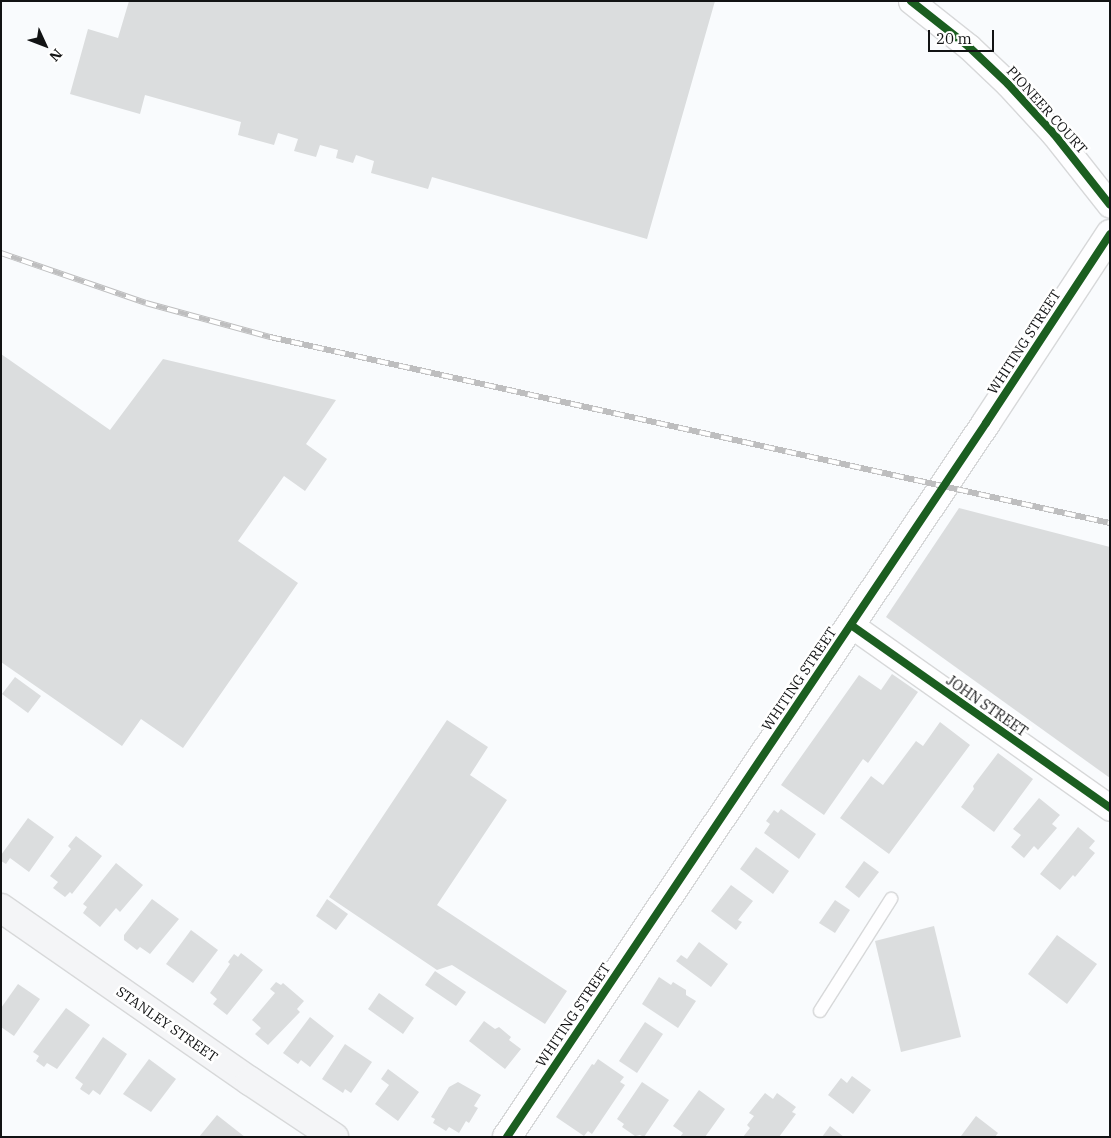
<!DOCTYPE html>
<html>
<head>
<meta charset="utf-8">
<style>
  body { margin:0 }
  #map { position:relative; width:1111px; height:1138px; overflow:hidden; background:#f9fbfd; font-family:"IBM Plex Serif",serif }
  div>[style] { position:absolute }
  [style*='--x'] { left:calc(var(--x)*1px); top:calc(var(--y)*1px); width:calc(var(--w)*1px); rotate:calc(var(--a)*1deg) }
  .building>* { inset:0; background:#dbddde }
  .roads { filter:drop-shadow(1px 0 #d7d8d9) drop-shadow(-1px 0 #d7d8d9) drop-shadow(0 1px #d7d8d9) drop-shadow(0 -1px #d7d8d9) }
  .service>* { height:12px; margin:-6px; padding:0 6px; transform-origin:6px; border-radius:6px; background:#fefeff }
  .minor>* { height:25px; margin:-12.5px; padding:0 12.5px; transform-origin:12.5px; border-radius:12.5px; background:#fefeff }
  .tertiary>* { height:28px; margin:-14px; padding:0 14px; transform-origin:14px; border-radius:14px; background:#fefeff }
  .secondary>* { height:28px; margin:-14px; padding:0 14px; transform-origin:14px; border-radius:14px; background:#f4f5f7 }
  .rail>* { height:5.5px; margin-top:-2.75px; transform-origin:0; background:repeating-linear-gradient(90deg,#fff 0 11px,#bebebf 0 22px); box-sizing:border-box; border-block:1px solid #bebebf }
  .cycleway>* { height:8px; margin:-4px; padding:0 4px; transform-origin:4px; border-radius:4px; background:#1b5e20 }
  span { translate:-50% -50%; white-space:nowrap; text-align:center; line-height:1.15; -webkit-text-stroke:5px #fff; paint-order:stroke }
  .street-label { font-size:14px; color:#121314 }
  .frame { position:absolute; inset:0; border:2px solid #121314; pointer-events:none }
  .north { position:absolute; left:20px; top:20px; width:50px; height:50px; -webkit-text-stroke:4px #fff; paint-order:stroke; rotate:133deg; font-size:14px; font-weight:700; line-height:20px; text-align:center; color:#121314 }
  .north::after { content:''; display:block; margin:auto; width:18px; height:22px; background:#121314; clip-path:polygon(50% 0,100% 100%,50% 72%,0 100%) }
  .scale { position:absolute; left:928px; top:30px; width:66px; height:22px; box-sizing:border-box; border:2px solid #121314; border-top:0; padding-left:6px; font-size:15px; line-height:18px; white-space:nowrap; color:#121314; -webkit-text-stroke:4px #fff; paint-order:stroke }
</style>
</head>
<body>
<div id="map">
  <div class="building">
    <div style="clip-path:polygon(129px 1px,715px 1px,647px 239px,432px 177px,428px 189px,371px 173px,374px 161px,356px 155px,353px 163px,336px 158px,338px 150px,320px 145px,316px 157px,294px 151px,298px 139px,278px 133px,274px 145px,238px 135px,241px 122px,145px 95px,140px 114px,70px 94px,88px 29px,118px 38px)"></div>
    <div style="clip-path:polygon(1px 354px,110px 430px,163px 359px,336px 400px,306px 444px,327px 459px,305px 491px,284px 476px,238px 541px,298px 583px,183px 748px,141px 719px,122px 746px,1px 662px)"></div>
    <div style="clip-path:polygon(959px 508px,1110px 547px,1110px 778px,886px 617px)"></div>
    <div style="clip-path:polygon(892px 674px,918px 692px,868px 763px,863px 759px,824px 815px,781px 785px,859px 675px,881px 690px)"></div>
    <div style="clip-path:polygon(15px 677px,41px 696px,28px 713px,2px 694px)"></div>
    <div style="clip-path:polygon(447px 720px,488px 747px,470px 775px,507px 800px,437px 905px,567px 991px,545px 1024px,452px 965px,437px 970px,329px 897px)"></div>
    <div style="clip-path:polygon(940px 722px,970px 745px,889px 854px,840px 818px,871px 776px,883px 785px,916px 741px,923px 746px)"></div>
    <div style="clip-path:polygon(998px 753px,1033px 779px,994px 832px,961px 807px,974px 789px,973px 786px)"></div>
    <div style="clip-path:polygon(1039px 798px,1060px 815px,1052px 824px,1057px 828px,1038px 850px,1034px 846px,1024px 858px,1011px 847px,1021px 835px,1013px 829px)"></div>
    <div style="clip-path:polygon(781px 809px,816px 834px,799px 859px,764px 833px,770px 824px,766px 821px,774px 810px,778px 813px)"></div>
    <div style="clip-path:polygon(28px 818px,54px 837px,29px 872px,10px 858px,6px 864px,1px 861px,1px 855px)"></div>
    <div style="clip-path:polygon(1078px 827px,1095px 841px,1089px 848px,1095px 853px,1075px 877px,1073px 875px,1060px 890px,1040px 874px)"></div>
    <div style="clip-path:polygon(76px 836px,102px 856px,72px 894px,70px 892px,65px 897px,53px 888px,58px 882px,50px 876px,71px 849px,68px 846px)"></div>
    <div style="clip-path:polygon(756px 847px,789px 871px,773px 894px,740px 869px)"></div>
    <div style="clip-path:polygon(864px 861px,879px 872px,859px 898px,845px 887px)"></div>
    <div style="clip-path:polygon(116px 863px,143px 885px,120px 912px,116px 908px,100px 927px,83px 913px,87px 907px,83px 904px)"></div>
    <div style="clip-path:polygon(731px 885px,753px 901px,738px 920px,742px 922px,736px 930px,711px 911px)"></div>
    <div style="clip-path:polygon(152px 899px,179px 919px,150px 954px,140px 947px,137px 950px,124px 940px,124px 935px)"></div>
    <div style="clip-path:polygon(327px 899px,348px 914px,336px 930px,316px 916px)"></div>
    <div style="clip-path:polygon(835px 900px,850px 910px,835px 933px,819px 923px)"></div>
    <div style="clip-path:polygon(934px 926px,961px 1037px,901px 1052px,875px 941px)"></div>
    <div style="clip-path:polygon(191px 930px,218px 950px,193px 983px,166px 964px)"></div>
    <div style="clip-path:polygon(1057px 935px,1097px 964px,1067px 1004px,1028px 974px)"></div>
    <div style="clip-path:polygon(699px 942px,728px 964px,711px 987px,676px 961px,681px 955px,687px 959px)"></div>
    <div style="clip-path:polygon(241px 953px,263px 970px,227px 1015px,213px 1004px,217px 999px,210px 993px,230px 964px,228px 962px,234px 954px,238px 957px)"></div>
    <div style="clip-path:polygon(435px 971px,466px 992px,456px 1006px,425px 985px)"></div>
    <div style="clip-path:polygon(659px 977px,671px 985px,673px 982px,686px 990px,686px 995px,696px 1001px,678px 1028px,642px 1004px)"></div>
    <div style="clip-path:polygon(276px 982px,281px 985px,283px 983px,304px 1001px,297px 1009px,300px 1012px,268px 1045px,255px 1034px,261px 1028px,252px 1020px,275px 993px,270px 989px)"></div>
    <div style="clip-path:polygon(18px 984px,40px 999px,14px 1036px,1px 1027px,1px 1008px)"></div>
    <div style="clip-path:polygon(379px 993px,414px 1018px,403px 1034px,368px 1009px)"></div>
    <div style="clip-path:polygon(66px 1008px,90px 1025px,57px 1069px,47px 1063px,44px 1067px,36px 1061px,39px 1056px,33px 1052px)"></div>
    <div style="clip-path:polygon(310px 1017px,334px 1036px,310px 1067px,301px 1060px,298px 1064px,283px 1053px)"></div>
    <div style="clip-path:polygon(484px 1021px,495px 1029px,499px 1027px,511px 1037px,509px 1040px,521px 1049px,505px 1069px,469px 1041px)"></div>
    <div style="clip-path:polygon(645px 1022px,663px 1034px,637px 1073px,619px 1061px)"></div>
    <div style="clip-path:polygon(103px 1037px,127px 1054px,100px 1095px,93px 1090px,89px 1095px,80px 1089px,83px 1084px,75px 1078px)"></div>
    <div style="clip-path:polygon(345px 1044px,372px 1062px,351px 1093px,345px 1089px,343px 1093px,322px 1079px)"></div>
    <div style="clip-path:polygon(149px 1059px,176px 1079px,151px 1112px,123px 1094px)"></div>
    <div style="clip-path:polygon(598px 1059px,624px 1077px,620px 1082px,625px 1085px,592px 1134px,588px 1131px,584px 1136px,556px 1117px,592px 1064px,594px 1065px)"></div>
    <div style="clip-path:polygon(388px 1069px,419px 1092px,398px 1121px,375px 1104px,389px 1085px,381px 1079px)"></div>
    <div style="clip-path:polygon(852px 1076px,871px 1090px,853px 1114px,828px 1095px,841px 1078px,847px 1083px)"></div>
    <div style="clip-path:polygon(458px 1082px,481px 1095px,474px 1106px,478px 1108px,469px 1123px,466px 1121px,459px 1133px,449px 1127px,446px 1131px,433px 1123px,435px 1119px,431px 1117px,449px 1087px)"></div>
    <div style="clip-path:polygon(642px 1082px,669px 1100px,644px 1137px,640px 1135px,635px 1136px,622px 1127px,624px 1124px,617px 1119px)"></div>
    <div style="clip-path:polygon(699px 1090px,725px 1109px,705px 1137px,680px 1137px,683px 1133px,673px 1126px)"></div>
    <div style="clip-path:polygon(765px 1093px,773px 1099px,777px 1093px,796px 1107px,792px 1112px,796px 1114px,779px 1137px,743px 1137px,750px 1128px,747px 1125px,754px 1116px,749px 1113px)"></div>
    <div style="clip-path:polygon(217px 1115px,245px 1137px,199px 1137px)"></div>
    <div style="clip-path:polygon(976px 1116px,998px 1133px,995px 1137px,961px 1136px)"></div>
    <div style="clip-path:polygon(830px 1126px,844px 1137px,822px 1137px)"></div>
  </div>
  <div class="roads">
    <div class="service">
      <div style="--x:820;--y:1011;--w:133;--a:-57.6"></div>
    </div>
    <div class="minor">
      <div style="--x:911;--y:1;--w:74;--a:38.4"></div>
      <div style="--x:969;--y:47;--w:54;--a:43.5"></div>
      <div style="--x:1008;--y:84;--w:68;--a:47.4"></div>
      <div style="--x:1054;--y:134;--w:90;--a:51.7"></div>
      <div style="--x:851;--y:625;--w:317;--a:35.2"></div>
    </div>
    <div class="tertiary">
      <div style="--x:507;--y:1137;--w:860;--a:-56.14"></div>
      <div style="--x:986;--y:423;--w:226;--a:-56.7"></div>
    </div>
    <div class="secondary">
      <div style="--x:1;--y:908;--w:303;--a:34.8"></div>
      <div style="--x:250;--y:1081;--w:101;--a:33.7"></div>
    </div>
  </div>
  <div class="rail">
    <div style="--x:1;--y:253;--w:153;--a:19"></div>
    <div style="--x:146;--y:303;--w:129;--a:15.3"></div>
    <div style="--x:270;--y:337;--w:860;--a:12.49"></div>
  </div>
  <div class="cycleway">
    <div style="--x:911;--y:1;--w:74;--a:38.4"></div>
    <div style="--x:969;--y:47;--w:54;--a:43.5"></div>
    <div style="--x:1008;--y:84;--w:68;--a:47.4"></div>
    <div style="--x:1054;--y:134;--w:90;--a:51.7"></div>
    <div style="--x:851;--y:625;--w:317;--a:35.2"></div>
    <div style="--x:507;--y:1137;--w:860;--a:-56.14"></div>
    <div style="--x:986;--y:423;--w:226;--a:-56.7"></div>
  </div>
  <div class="street-label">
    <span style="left:1047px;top:110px;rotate:48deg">PIONEER COURT</span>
    <span style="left:1024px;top:342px;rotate:-57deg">WHITING STREET</span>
    <span style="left:799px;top:679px;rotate:-56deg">WHITING STREET</span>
    <span style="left:987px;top:706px;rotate:35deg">JOHN STREET</span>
    <span style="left:573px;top:1015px;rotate:-56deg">WHITING STREET</span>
    <span style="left:167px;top:1024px;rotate:35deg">STANLEY STREET</span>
  </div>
  <div class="frame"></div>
  <div class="north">N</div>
  <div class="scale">20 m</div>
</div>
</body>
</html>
